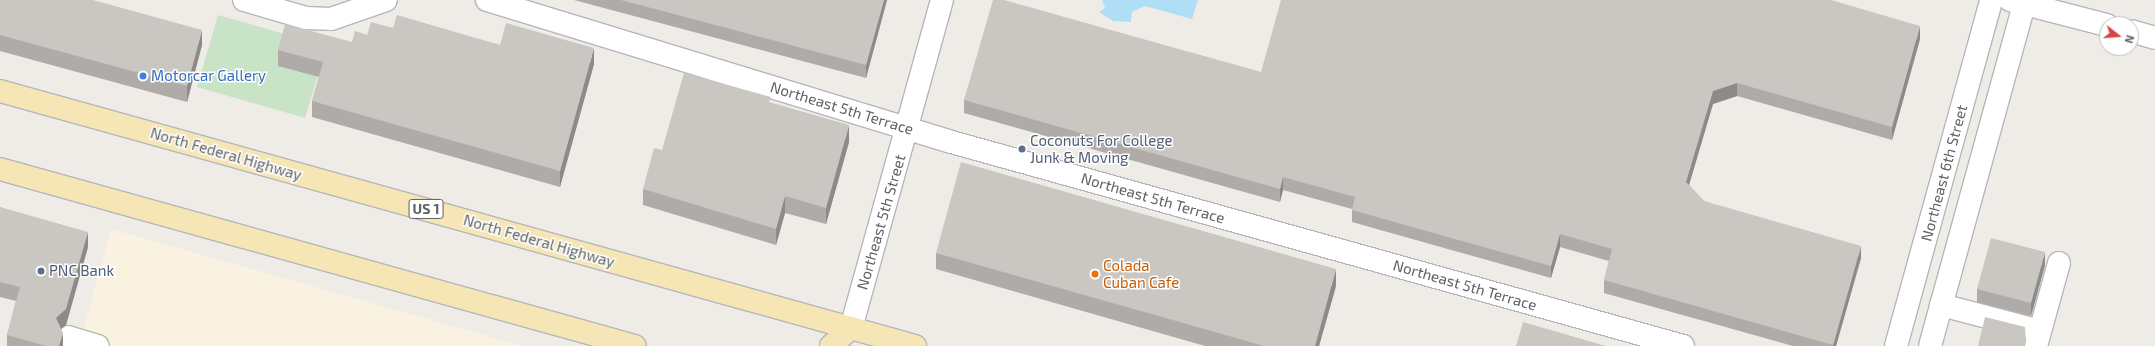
<!DOCTYPE html>
<html>
<head>
<meta charset="utf-8">
<style>
  body { margin:0 }
  #map { position:relative; width:2155px; height:346px; overflow:hidden; background:#efece7; font-family:"Exo 2",sans-serif }
  div>[style] { position:absolute }
  [style*='--x'] { left:calc(var(--x)*1px); top:calc(var(--y)*1px); width:calc(var(--w)*1px); rotate:calc(var(--a)*1deg) }
  .commercial>* { inset:0; background:#faf2e0 }
  .green>* { inset:0; background:#c9e3c7 }
  .water>* { inset:0; background:#b0def6 }
  .roads { filter:drop-shadow(1px 0 #b4b7ba) drop-shadow(-1px 0 #b4b7ba) drop-shadow(0 1px #b4b7ba) drop-shadow(0 -1px #b4b7ba) }
  .minor>* { height:22px; margin:-11px; padding:0 11px; transform-origin:11px; border-radius:11px; background:#fff }
  .major>* { height:22px; margin:-11px; padding:0 11px; transform-origin:11px; border-radius:11px; background:#f6e5b5 }
  .wall>* { inset:0; background:#aeaba8 }
  .shaded-wall>* { inset:0; background:#8d8b88 }
  .building>* { inset:0; background:#cac7c3 }
  .dots>* { width:11px; height:11px; translate:-50% -50%; box-sizing:border-box; border:2px solid #fff; border-radius:50% }
  span { translate:-50% -50%; white-space:nowrap; text-align:center; line-height:1.15; -webkit-text-stroke:3px #fff; paint-order:stroke }
  .shield-label span { padding:1px 3px; background:#fff; border:1px solid; border-radius:3px; -webkit-text-stroke-width:0 }
  .shield-label { font-size:14px; color:#5e6265; font-weight:700 }
  .shop-label { font-size:15px; color:#366cbe }
  .left { translate:0 -50%; text-align:left }
  .street-label { font-size:15px; color:#5e6265 }
  .service-label { font-size:15px; color:#4e5e75 }
  .food-label { font-size:15px; color:#c56008 }
  .north { position:absolute; left:2099px; top:16px; width:40px; height:40px; box-sizing:border-box; background:#fff; border:1px solid #bfc0c1; border-radius:50%; rotate:107deg; font-size:11px; font-weight:700; line-height:16px; text-align:center; color:#5e6265 }
  .north::after { content:''; display:block; margin:auto; width:14px; height:18px; background:#d64649; clip-path:polygon(50% 0,100% 100%,50% 72%,0 100%) }
</style>
</head>
<body>
<div id="map">
  <div class="commercial">
    <div style="clip-path:polygon(111px 229px,523px 346px,79px 346px)"></div>
  </div>
  <div class="green">
    <div style="clip-path:polygon(218px 15px,327px 46px,305px 118px,197px 87px)"></div>
  </div>
  <div class="water">
    <div style="clip-path:polygon(1102px 0,1198px 0,1192px 19px,1145px 6px,1132px 12px,1131px 22px,1113px 21px,1099px 12px,1105px 8px)"></div>
  </div>
  <div class="roads">
    <div class="minor">
      <div style="--x:244;--y:0;--w:65;--a:16.2"></div>
      <div style="--x:306;--y:18;--w:25;--a:2"></div>
      <div style="--x:331;--y:19;--w:58;--a:-19.1"></div>
      <div style="--x:487;--y:0;--w:482;--a:17"></div>
      <div style="--x:948;--y:141;--w:763;--a:15.58"></div>
      <div style="--x:2010;--y:0;--w:100;--a:14.5"></div>
      <div style="--x:2131;--y:31;--w:25;--a:16"></div>
      <div style="--x:1941;--y:305;--w:102;--a:14.7"></div>
      <div style="--x:851;--y:328;--w:340;--a:-74.5"></div>
      <div style="--x:68;--y:337;--w:31;--a:17"></div>
      <div style="--x:1896;--y:346;--w:359;--a:-74.6"></div>
      <div style="--x:1930;--y:346;--w:359;--a:-74.6"></div>
      <div style="--x:2036;--y:346;--w:86;--a:-74.5"></div>
    </div>
    <div class="major">
      <div style="--x:0;--y:91;--w:950;--a:15.57"></div>
      <div style="--x:0;--y:169;--w:659;--a:15.58"></div>
      <div style="--x:831;--y:346;--w:27;--a:-42"></div>
    </div>
  </div>
  <div class="wall">
    <div style="clip-path:polygon(0 0,202px 45px,187px 102px,0 51px)"></div>
    <div style="clip-path:polygon(574px 0,887px 0,866px 78px)"></div>
    <div style="clip-path:polygon(393px 28px,500px 45px,594px 64px,560px 187px,312px 117px,312px 101px,319px 77px,278px 66px,278px 50px,352px 42px,367px 35px)"></div>
    <div style="clip-path:polygon(1920px 39px,1892px 140px,1737px 96px,1713px 104px,1689px 185px,1704px 201px,1861px 258px,1836px 346px,1793px 346px,1604px 293px,1604px 280px,1609px 261px,1560px 247px,1551px 278px,1352px 222px,1352px 209px,1283px 190px,1280px 202px,964px 113px,964px 100px,1261px 72px)"></div>
    <div style="clip-path:polygon(771px 103px,849px 142px,826px 224px,785px 213px,776px 245px,643px 205px,643px 189px,662px 150px)"></div>
    <div style="clip-path:polygon(0 207px,88px 247px,66px 325px,61px 329px,63px 346px,7px 346px,7px 335px,16px 301px,0 297px)"></div>
    <div style="clip-path:polygon(936px 253px,1336px 286px,1319px 346px,1205px 346px,936px 269px)"></div>
    <div style="clip-path:polygon(2045px 265px,2031px 316px,1977px 302px,1977px 289px)"></div>
  </div>
  <div class="shaded-wall">
    <div style="clip-path:polygon(884px 0,887px 0,866px 78px,866px 65px)"></div>
    <div style="clip-path:polygon(1920px 26px,1920px 39px,1892px 140px,1892px 127px)"></div>
    <div style="clip-path:polygon(202px 30px,202px 45px,187px 102px,187px 86px)"></div>
    <div style="clip-path:polygon(594px 48px,594px 64px,560px 187px,560px 171px)"></div>
    <div style="clip-path:polygon(1737px 83px,1737px 96px,1713px 104px,1686px 195px,1686px 182px,1713px 91px)"></div>
    <div style="clip-path:polygon(849px 125px,849px 142px,826px 224px,826px 208px)"></div>
    <div style="clip-path:polygon(1283px 177px,1283px 190px,1280px 202px,1280px 189px)"></div>
    <div style="clip-path:polygon(785px 196px,785px 213px,776px 245px,776px 229px)"></div>
    <div style="clip-path:polygon(88px 232px,88px 247px,66px 325px,56px 334px,56px 318px)"></div>
    <div style="clip-path:polygon(1560px 234px,1560px 247px,1551px 278px,1551px 266px)"></div>
    <div style="clip-path:polygon(1861px 246px,1861px 258px,1836px 346px,1833px 346px)"></div>
    <div style="clip-path:polygon(2045px 252px,2045px 265px,2031px 316px,2031px 303px)"></div>
    <div style="clip-path:polygon(1336px 269px,1336px 286px,1319px 346px,1315px 346px)"></div>
    <div style="clip-path:polygon(63px 333px,63px 346px,59px 346px)"></div>
  </div>
  <div class="building">
    <div style="clip-path:polygon(0 0,93px 0,202px 30px,187px 86px,0 35px)"></div>
    <div style="clip-path:polygon(621px 0,884px 0,866px 65px)"></div>
    <div style="clip-path:polygon(993px 0,1004px 0,1261px 72px,1281px 0,1831px 0,1920px 26px,1892px 127px,1737px 83px,1713px 91px,1686px 182px,1704px 201px,1861px 246px,1833px 345px,1604px 280px,1612px 249px,1560px 234px,1551px 266px,1352px 210px,1355px 197px,1283px 177px,1280px 189px,964px 100px)"></div>
    <div style="clip-path:polygon(397px 15px,500px 45px,506px 23px,594px 48px,560px 171px,312px 101px,323px 62px,278px 50px,285px 24px,352px 42px,355px 31px,367px 35px,371px 22px,393px 28px)"></div>
    <div style="clip-path:polygon(684px 73px,771px 97px,769px 102px,849px 125px,826px 208px,785px 196px,776px 229px,643px 189px,654px 148px,662px 150px)"></div>
    <div style="clip-path:polygon(961px 162px,1336px 269px,1315px 346px,1264px 346px,936px 253px)"></div>
    <div style="clip-path:polygon(0 207px,88px 232px,66px 309px,56px 318px,63px 333px,59px 346px,46px 346px,7px 335px,20px 287px,0 282px)"></div>
    <div style="clip-path:polygon(1991px 238px,2045px 252px,2031px 303px,1977px 289px)"></div>
    <div style="clip-path:polygon(1985px 317px,2025px 327px,2026px 340px,2024px 346px,1978px 346px)"></div>
    <div style="clip-path:polygon(1523px 322px,1606px 346px,1516px 346px)"></div>
  </div>
  <div class="dots">
    <div style="left:143px;top:76px;background:#3f7fe0"></div>
    <div style="left:1022px;top:149px;background:#5c6f8a"></div>
    <div style="left:41px;top:271px;background:#5c6f8a"></div>
    <div style="left:1095px;top:274px;background:#e8710a"></div>
  </div>
  <div class="shield-label">
    <span style="left:426px;top:209px">US 1</span>
  </div>
  <div class="shop-label">
    <span class="left" style="left:151px;top:76px">Motorcar Gallery</span>
  </div>
  <div class="street-label">
    <span style="left:842px;top:108px;rotate:17deg">Northeast 5th Terrace</span>
    <span style="left:226px;top:154px;rotate:16deg">North Federal Highway</span>
    <span style="left:1944px;top:173px;rotate:-75deg">Northeast 6th Street</span>
    <span style="left:1153px;top:198px;rotate:16deg">Northeast 5th Terrace</span>
    <span style="left:881px;top:222px;rotate:-74deg">Northeast 5th Street</span>
    <span style="left:539px;top:241px;rotate:16deg">North Federal Highway</span>
    <span style="left:1465px;top:285px;rotate:16deg">Northeast 5th Terrace</span>
  </div>
  <div class="service-label">
    <span class="left" style="left:1030px;top:149px">Coconuts For College<br>Junk &amp; Moving</span>
    <span class="left" style="left:49px;top:271px">PNC Bank</span>
  </div>
  <div class="food-label">
    <span class="left" style="left:1103px;top:274px">Colada<br>Cuban Cafe</span>
  </div>
  <div class="north">N</div>
</div>
</body>
</html>
